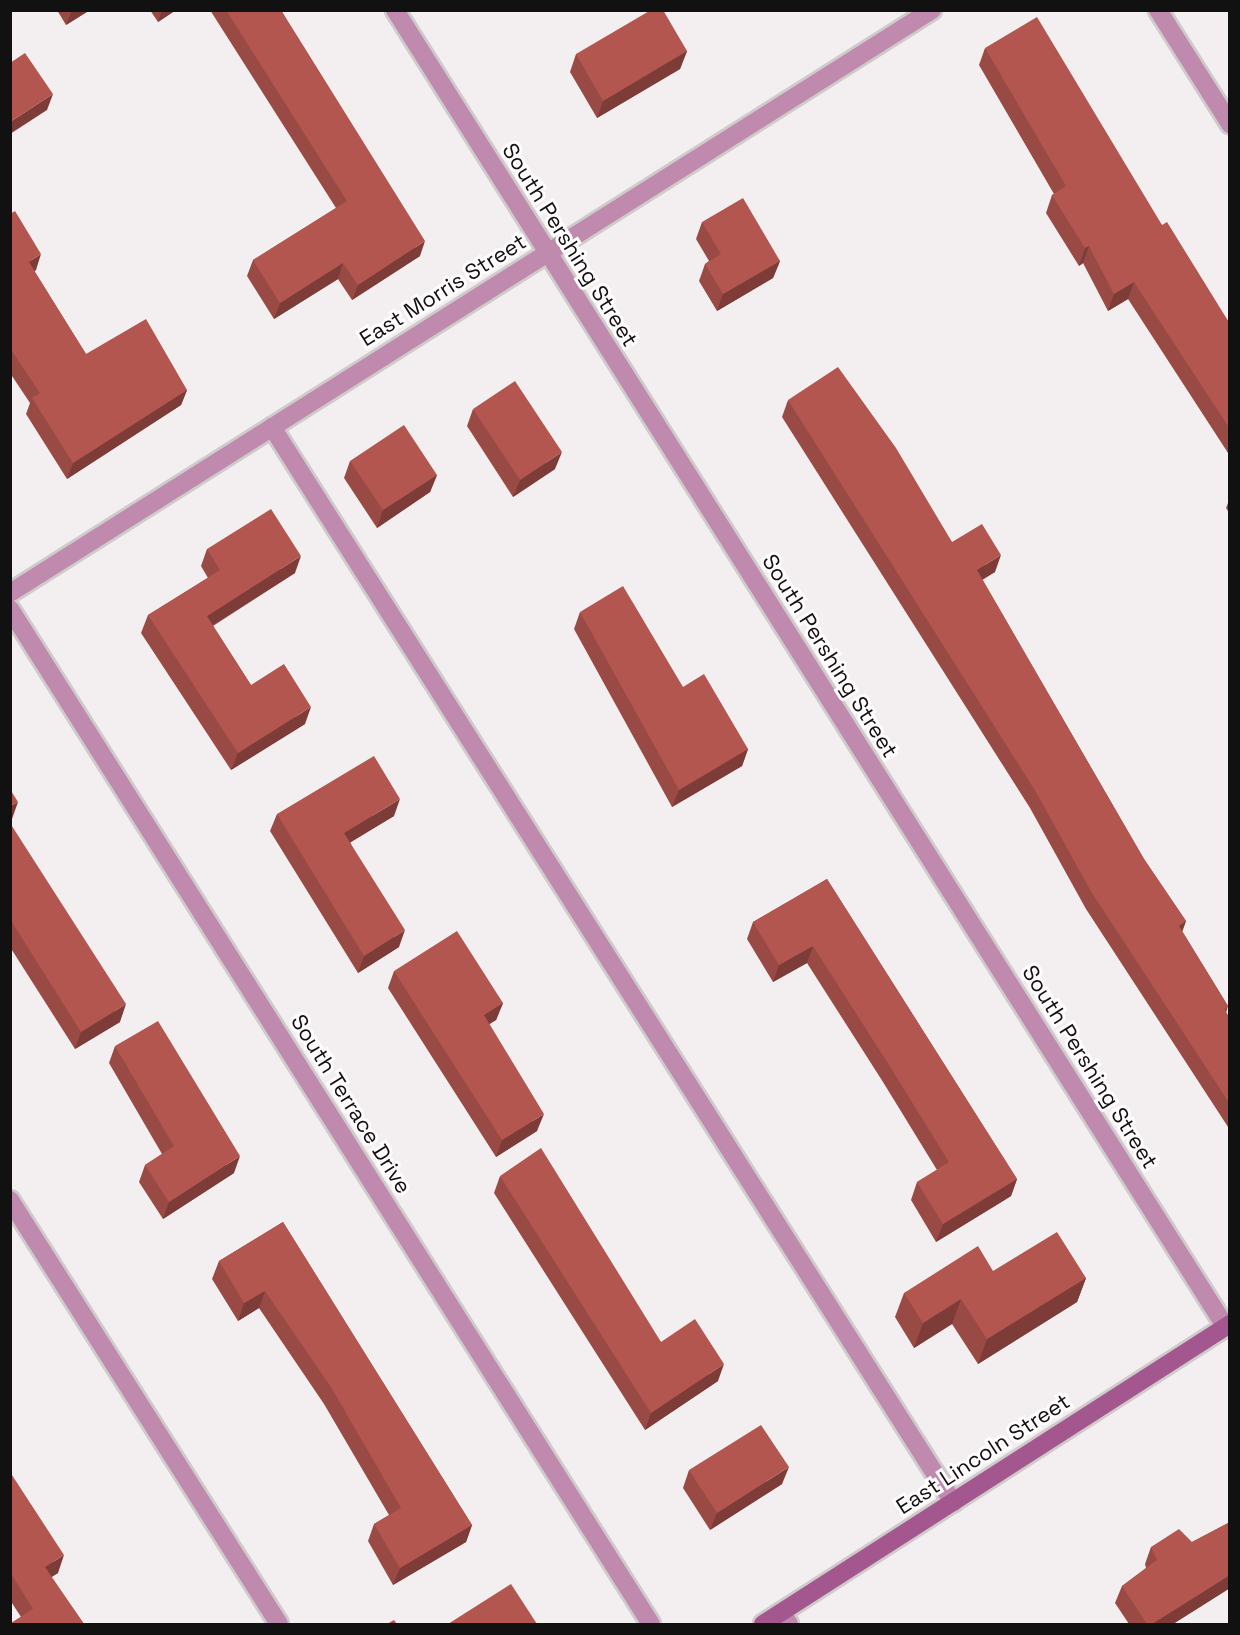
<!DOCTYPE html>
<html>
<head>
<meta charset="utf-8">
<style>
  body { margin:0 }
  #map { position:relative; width:1240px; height:1635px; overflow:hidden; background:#f3eeef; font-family:"Space Grotesk",sans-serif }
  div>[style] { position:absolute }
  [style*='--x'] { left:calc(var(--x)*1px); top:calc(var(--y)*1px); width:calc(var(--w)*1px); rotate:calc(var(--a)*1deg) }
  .roads { filter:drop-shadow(2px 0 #cfcbcb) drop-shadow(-2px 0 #cfcbcb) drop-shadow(0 2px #cfcbcb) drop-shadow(0 -2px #cfcbcb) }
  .lane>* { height:18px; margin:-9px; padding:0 9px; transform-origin:9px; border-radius:9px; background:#c08aaf }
  .street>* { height:18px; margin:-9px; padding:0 9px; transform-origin:9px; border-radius:9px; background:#c08aaf }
  .secondary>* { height:18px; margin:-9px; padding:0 9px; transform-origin:9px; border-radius:9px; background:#a4578f }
  .wall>* { inset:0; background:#9a4a45 }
  .shaded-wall>* { inset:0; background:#7d3c38 }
  .building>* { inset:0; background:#b35650 }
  span { translate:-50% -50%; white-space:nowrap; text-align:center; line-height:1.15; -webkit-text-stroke:6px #fffcfd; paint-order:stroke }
  .street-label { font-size:22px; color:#121111 }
  .frame { position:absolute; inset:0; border:12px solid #121111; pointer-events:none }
</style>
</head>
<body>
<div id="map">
  <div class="roads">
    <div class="lane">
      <div style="--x:272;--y:427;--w:1273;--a:57.65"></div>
      <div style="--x:10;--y:1200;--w:502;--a:57.61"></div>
    </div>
    <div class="street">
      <div style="--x:395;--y:10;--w:1556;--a:57.76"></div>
      <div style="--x:1158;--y:10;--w:135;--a:57.7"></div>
      <div style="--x:10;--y:593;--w:1091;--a:-32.31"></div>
      <div style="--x:10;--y:609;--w:1200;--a:57.73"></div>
      <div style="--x:782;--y:1613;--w:13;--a:58"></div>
    </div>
    <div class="secondary">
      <div style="--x:763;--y:1624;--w:555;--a:-32.72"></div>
    </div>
  </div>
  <div class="wall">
    <div style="clip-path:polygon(57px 10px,90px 10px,66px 25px)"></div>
    <div style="clip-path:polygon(150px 10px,176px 10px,158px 22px)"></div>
    <div style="clip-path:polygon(210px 10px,281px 10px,420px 256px,352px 300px,338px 279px,274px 319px,247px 276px,253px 260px,336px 208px)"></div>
    <div style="clip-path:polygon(985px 48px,1162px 225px,1230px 324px,1230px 456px,1128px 299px,1108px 311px,1083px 263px,1079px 266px,1046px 213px,1052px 195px,1054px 194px,979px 65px)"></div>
    <div style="clip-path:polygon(687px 51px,680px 69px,597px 118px,570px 72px,576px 54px)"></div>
    <div style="clip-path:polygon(10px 214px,36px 270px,34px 271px,86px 354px,187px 390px,181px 405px,67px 479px,26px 414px,30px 403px,10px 373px)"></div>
    <div style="clip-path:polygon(702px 222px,780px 261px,773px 278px,717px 311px,699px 281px,705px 264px,709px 261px,696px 239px)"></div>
    <div style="clip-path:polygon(788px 400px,952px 542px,995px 572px,982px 579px,1144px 859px,1186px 921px,1182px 931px,1228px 1006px,1226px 1013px,1230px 1018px,1230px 1130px,1086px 909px,1030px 808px,782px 417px)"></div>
    <div style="clip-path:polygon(473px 409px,555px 469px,513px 497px,467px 426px)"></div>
    <div style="clip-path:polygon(350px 461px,437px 475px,430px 492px,377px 528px,344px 478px)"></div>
    <div style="clip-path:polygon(1230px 498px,1230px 514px,1226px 508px)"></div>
    <div style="clip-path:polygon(207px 549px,295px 573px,213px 626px,251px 685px,305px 724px,231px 770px,141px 633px,148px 615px,208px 578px,201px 566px)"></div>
    <div style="clip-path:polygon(580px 612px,683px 687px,748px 749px,742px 766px,672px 807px,574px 629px)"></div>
    <div style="clip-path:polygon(277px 814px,394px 816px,350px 842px,399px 947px,358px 973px,270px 831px)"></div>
    <div style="clip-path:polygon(10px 823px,120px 1022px,75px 1049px,10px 947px)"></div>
    <div style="clip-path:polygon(827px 879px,1017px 1179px,1011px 1196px,936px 1242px,911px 1200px,917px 1182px,937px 1170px,883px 1082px,807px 963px,773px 982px,747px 939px,753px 922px)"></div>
    <div style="clip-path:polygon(394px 971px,503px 1003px,496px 1020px,489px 1024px,537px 1131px,496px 1157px,388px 988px)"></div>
    <div style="clip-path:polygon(115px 1046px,234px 1173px,163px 1219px,139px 1182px,145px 1165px,162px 1154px,109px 1063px)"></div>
    <div style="clip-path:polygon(500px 1176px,661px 1342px,718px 1381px,645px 1430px,494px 1193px)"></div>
    <div style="clip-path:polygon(283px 1222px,472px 1525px,466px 1542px,393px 1585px,368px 1541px,374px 1524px,389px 1515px,324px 1404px,259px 1308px,238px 1321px,212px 1279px,219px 1261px)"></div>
    <div style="clip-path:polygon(993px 1271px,1086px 1278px,1077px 1302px,978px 1364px,952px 1324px,914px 1348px,895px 1317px,904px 1293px)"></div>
    <div style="clip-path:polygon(689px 1470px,782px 1484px,710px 1530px,683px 1488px)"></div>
    <div style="clip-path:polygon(10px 1472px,58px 1573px,51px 1577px,84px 1624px,10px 1624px,21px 1617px,10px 1600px)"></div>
    <div style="clip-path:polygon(1230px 1522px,1230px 1588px,1173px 1624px,1129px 1624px,1115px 1603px,1122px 1586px,1146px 1568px,1145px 1564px,1151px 1547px,1192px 1542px)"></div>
  </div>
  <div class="shaded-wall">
    <div style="clip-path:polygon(72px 10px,90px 10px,66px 25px)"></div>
    <div style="clip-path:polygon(162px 10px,176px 10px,158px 22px)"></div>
    <div style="clip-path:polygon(687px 51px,680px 69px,597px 118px,603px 101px)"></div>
    <div style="clip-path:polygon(53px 94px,47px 110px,10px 134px,10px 122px)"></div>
    <div style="clip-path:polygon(425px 241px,420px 256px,352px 300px,358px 285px)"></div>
    <div style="clip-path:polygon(1089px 246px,1083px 263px,1079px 266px,1085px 248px)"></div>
    <div style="clip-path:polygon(41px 254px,36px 270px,23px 278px,29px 262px)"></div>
    <div style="clip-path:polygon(780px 261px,773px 278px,717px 311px,723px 294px)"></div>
    <div style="clip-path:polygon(343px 263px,338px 279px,274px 319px,280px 303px)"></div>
    <div style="clip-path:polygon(1134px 282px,1128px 299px,1108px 311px,1114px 294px)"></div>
    <div style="clip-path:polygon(187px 390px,181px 405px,67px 479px,73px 463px)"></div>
    <div style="clip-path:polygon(562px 452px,555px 469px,513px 497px,520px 480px)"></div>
    <div style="clip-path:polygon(437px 475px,430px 492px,377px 528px,383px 510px)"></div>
    <div style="clip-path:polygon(1001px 555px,995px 572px,971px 587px,977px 570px)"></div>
    <div style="clip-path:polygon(301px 556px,295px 573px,200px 633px,207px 616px)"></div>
    <div style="clip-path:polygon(311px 707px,305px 724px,231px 770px,238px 753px)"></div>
    <div style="clip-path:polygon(748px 749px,742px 766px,672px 807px,679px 790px)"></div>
    <div style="clip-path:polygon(400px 799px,394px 816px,338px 850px,344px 833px)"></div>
    <div style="clip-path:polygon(18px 802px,12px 819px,10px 820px,10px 806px)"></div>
    <div style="clip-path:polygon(1186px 921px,1180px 938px,1179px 926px)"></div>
    <div style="clip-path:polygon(405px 930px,399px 947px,358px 973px,364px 956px)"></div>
    <div style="clip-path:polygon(813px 946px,807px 963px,773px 982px,779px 965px)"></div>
    <div style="clip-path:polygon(503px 1003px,496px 1020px,477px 1032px,484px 1015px)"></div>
    <div style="clip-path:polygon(126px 1004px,120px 1022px,75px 1049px,81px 1032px)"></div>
    <div style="clip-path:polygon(544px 1114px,537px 1131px,496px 1157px,502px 1140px)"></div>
    <div style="clip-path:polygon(240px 1156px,234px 1173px,163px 1219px,169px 1202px)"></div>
    <div style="clip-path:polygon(1017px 1179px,1011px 1196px,936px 1242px,943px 1224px)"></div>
    <div style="clip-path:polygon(1086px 1278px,1077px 1302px,978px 1364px,987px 1339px)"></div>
    <div style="clip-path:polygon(265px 1291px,259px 1308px,238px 1321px,244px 1303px)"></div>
    <div style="clip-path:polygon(961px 1299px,952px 1324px,914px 1348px,923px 1323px)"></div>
    <div style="clip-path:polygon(724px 1364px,718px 1381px,645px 1430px,651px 1413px)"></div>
    <div style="clip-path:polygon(789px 1467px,782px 1484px,710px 1530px,717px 1513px)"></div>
    <div style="clip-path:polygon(472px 1525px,466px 1542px,393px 1585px,400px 1568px)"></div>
    <div style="clip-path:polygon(64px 1555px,58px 1573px,39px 1585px,45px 1567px)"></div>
    <div style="clip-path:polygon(1230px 1575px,1230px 1588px,1173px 1624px,1152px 1624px)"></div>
  </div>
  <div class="building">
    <div style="clip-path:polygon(226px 10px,281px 10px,425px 241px,358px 285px,343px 263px,280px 303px,253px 260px,347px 201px)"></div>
    <div style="clip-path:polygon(651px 10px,663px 10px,687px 51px,603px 101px,576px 54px)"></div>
    <div style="clip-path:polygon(1037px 17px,1162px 225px,1167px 222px,1230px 324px,1230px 429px,1134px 282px,1114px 294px,1089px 246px,1085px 248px,1052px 195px,1066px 186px,985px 48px)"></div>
    <div style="clip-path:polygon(25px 53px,53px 94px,10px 122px,10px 63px)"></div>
    <div style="clip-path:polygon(743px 198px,780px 261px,723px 294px,705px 264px,721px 254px,702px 222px)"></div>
    <div style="clip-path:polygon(15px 211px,41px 254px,29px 262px,86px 354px,146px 319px,187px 390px,73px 463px,32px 398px,40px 393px,10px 348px,10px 214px)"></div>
    <div style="clip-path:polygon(838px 367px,896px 448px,952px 542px,982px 524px,1001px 555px,977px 570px,1144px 859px,1186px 921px,1179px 926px,1228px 1006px,1224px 1009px,1230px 1018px,1230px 1104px,1092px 893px,1036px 792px,788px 400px)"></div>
    <div style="clip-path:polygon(515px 381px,562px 452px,520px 480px,473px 409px)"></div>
    <div style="clip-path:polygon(404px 425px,437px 475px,383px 510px,350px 461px)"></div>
    <div style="clip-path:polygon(271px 509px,301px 556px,207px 616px,251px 685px,284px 664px,311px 707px,238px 753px,148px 615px,220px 570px,207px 549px)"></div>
    <div style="clip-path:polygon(623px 586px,683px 687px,704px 674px,748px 749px,679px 790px,580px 612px)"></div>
    <div style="clip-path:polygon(374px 756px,400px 799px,344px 833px,405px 930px,364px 956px,277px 814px)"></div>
    <div style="clip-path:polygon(10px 789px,18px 802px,10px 806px)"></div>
    <div style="clip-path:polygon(10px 823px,126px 1004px,81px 1032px,10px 919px)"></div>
    <div style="clip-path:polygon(827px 879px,1017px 1179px,943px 1224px,917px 1182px,949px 1162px,889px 1065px,813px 946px,779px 965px,753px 922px)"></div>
    <div style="clip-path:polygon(457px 931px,503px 1003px,484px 1015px,544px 1114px,502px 1140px,394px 971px)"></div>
    <div style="clip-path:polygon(158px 1021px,240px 1156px,169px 1202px,145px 1165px,174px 1146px,115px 1046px)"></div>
    <div style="clip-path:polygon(541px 1148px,661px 1342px,695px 1319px,724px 1364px,651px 1413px,500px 1176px)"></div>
    <div style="clip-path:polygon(283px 1222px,472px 1525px,400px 1568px,374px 1524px,401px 1508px,331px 1387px,265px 1291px,244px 1303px,219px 1261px)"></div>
    <div style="clip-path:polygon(1057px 1232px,1086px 1278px,987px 1339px,961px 1299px,923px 1323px,904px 1293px,978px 1246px,993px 1271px)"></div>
    <div style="clip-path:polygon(761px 1425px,789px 1467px,717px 1513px,689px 1470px)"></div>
    <div style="clip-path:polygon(10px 1472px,64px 1555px,45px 1567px,84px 1624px,12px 1624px,11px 1623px,33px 1609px,10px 1572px)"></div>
    <div style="clip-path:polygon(1230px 1522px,1230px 1575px,1152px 1624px,1147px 1624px,1122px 1586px,1157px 1560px,1151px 1547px,1179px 1529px,1192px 1542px)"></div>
    <div style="clip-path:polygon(511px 1584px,537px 1624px,448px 1624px)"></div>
    <div style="clip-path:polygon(394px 1620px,397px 1624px,387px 1624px)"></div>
  </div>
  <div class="street-label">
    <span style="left:570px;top:245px;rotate:58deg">South Pershing Street</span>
    <span style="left:443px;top:290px;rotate:-32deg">East Morris Street</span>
    <span style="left:830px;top:656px;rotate:58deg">South Pershing Street</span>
    <span style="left:1090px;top:1067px;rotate:58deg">South Pershing Street</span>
    <span style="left:351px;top:1104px;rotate:58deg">South Terrace Drive</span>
    <span style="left:983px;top:1454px;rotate:-33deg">East Lincoln Street</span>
  </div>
  <div class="frame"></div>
</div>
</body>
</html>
